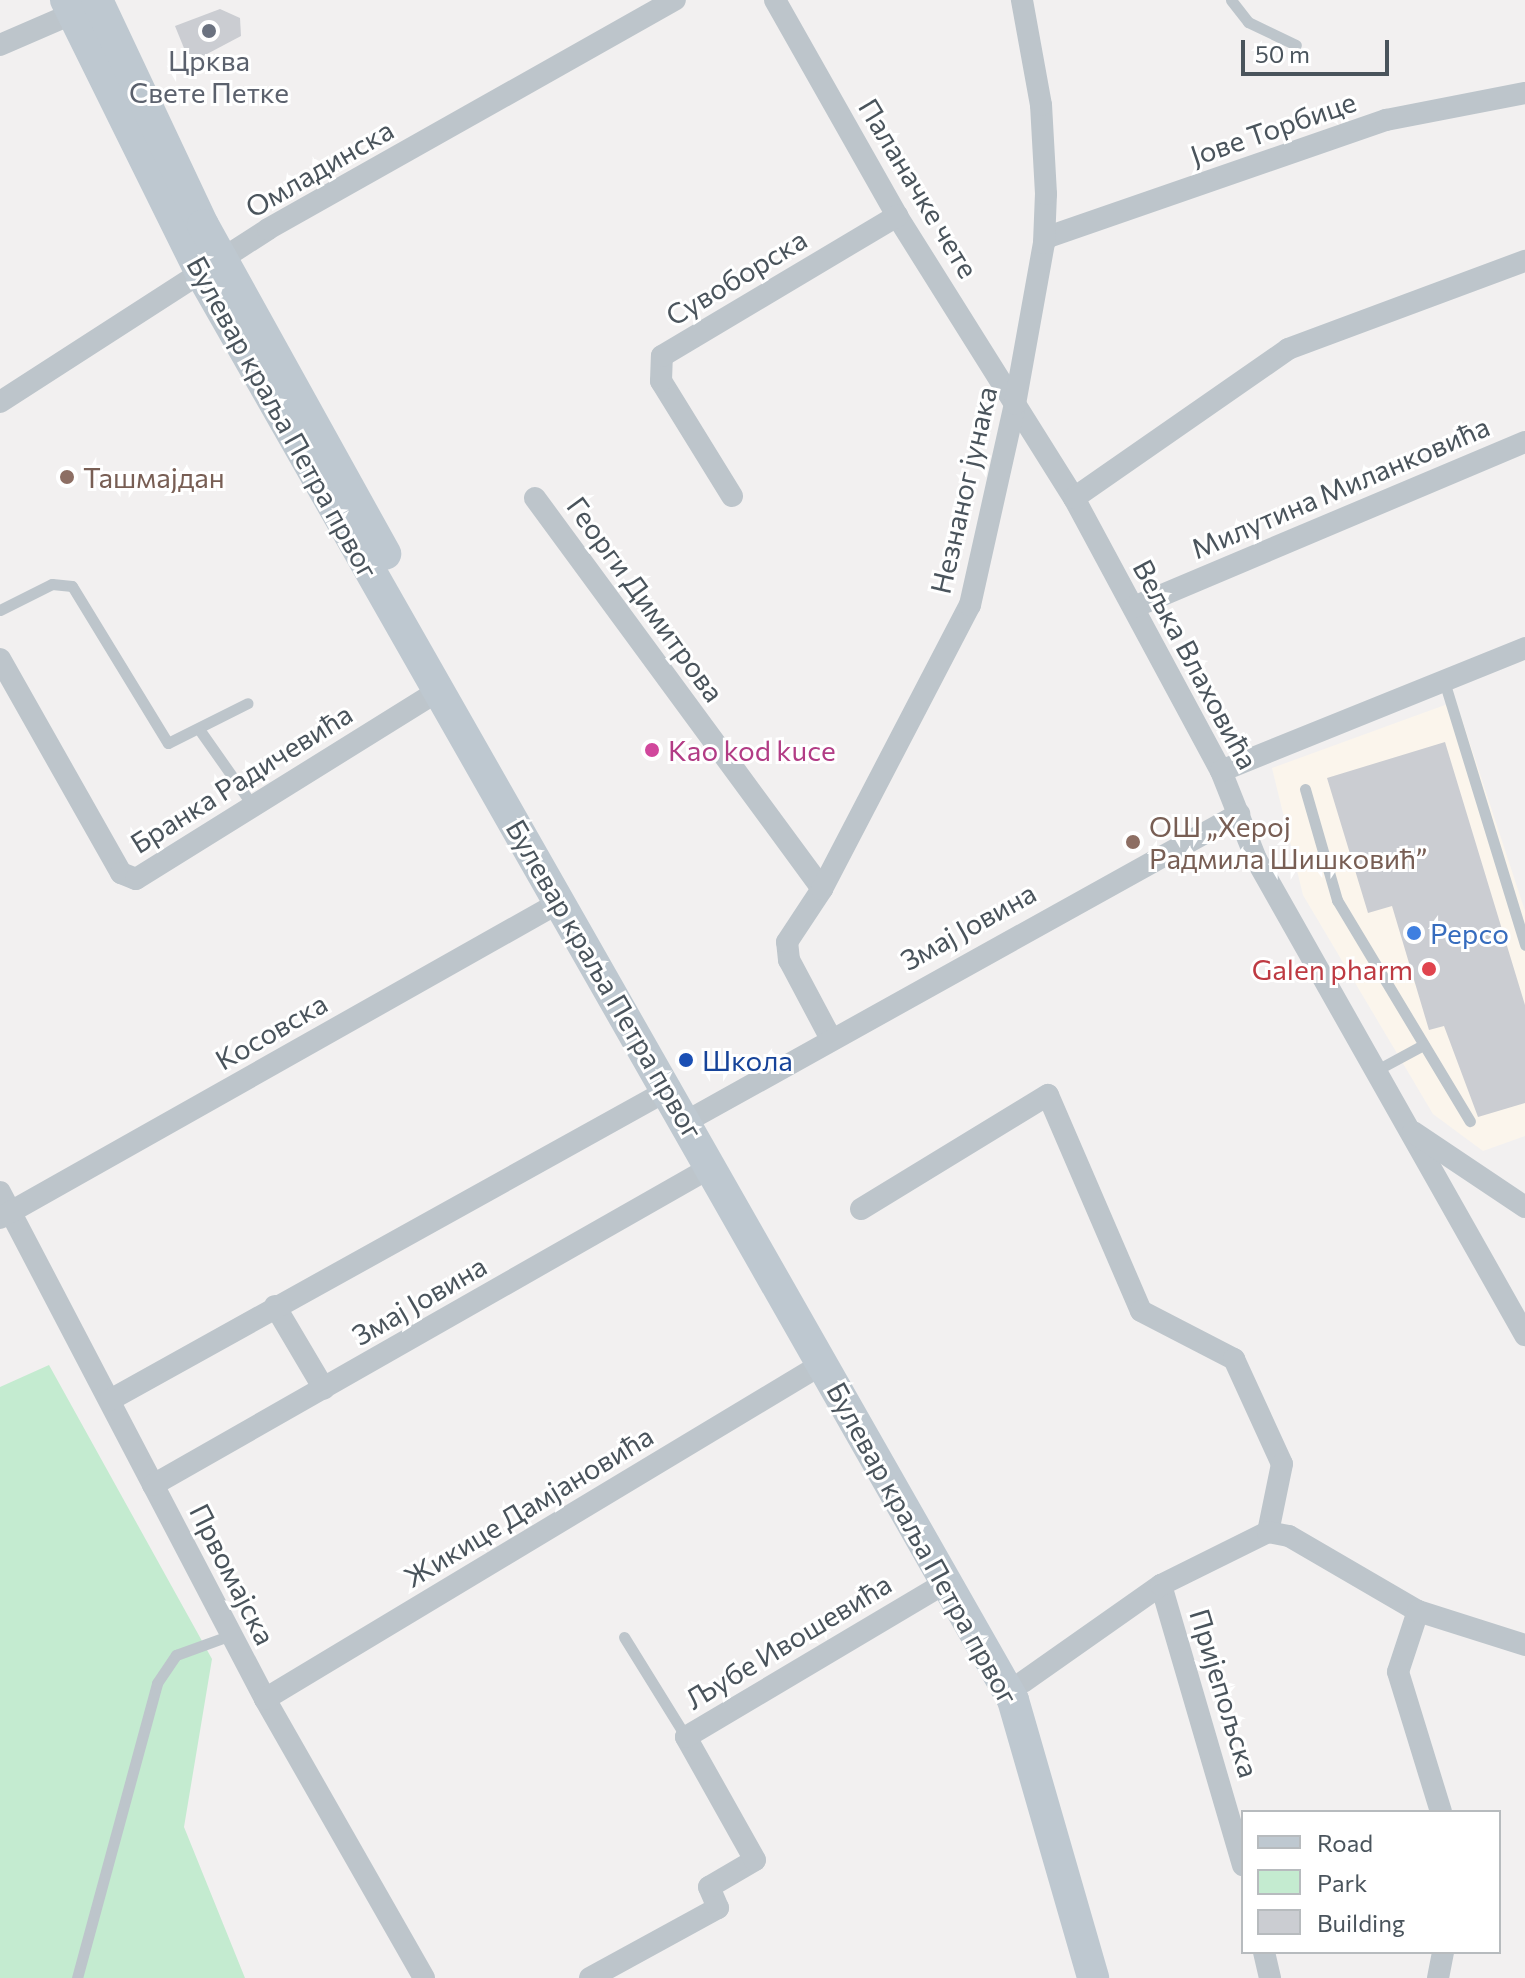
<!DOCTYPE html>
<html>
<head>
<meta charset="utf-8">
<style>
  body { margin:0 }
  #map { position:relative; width:1525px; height:1978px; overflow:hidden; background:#f2f0f0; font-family:Commissioner,sans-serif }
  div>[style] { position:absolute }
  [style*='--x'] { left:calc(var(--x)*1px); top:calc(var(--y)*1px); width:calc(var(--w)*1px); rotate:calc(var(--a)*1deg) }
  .commercial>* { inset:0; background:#fbf5ec }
  .green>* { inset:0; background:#c4ebd0 }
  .building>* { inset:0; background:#cbcdd2 }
  .lane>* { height:11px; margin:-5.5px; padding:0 5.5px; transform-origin:5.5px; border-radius:5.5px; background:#bdc5cb }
  .street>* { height:22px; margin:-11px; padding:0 11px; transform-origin:11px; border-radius:11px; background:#bdc5cb }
  .secondary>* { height:32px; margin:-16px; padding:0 16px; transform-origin:16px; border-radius:16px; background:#bec8d0 }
  .dots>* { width:22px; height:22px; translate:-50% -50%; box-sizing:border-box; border:4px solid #fff; border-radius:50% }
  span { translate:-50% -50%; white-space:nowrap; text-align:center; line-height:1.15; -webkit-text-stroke:6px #fff; paint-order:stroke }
  .worship-label { font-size:28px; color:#5b616d }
  .street-label { font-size:28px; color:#4a545c }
  .education-label { font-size:28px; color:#785e54 }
  .left { translate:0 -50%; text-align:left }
  .hotel-label { font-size:28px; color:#b23c85 }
  .shop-label { font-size:28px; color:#366cbe }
  .health-label { font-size:28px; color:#be3a42 }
  .right { translate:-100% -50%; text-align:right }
  .transit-label { font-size:28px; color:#164399 }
  .legend { position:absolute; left:1241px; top:1810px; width:260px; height:144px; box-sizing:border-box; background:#fff; border:2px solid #b7bbbe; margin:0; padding:10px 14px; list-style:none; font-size:24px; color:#4a545c }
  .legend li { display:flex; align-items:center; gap:16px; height:40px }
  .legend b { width:40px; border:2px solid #b7bbbe }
  .scale { position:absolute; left:1241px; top:40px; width:148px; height:36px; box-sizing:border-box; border:4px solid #4a545c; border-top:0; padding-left:10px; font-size:24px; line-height:28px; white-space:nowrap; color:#4a545c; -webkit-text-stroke:6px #fff; paint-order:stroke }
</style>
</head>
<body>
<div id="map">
  <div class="commercial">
    <div style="clip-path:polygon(1456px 701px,1525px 911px,1525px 1136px,1483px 1151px,1433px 1114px,1303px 895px,1272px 768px)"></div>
  </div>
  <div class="green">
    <div style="clip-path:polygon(49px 1365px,212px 1659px,184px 1827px,245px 1978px,0 1978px,0 1387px)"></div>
  </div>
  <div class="building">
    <div style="clip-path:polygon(220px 9px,240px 18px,241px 36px,190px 63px,175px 26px)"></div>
    <div style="clip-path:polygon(1445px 742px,1525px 1005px,1525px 1103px,1478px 1117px,1444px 1026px,1429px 1030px,1392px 906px,1368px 913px,1327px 778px)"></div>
  </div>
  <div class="lane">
    <div style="--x:1231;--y:0;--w:28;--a:52"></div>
    <div style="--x:1248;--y:22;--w:53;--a:25.6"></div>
    <div style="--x:0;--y:610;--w:58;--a:-26.6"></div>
    <div style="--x:52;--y:584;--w:20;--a:6"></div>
    <div style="--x:72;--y:586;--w:184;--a:58.6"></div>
    <div style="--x:168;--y:743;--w:89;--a:-26.6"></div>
    <div style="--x:1444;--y:681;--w:276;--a:72.9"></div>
    <div style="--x:201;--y:732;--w:90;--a:54.9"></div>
    <div style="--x:1305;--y:789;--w:116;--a:73.9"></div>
    <div style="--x:1337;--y:900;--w:258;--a:59"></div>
    <div style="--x:1375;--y:1071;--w:55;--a:-28.4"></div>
    <div style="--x:624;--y:1637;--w:118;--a:58.2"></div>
    <div style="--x:77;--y:1978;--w:306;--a:-74.8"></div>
    <div style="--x:157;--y:1683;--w:34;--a:-56"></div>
    <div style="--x:176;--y:1655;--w:59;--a:-20"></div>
  </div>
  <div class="street">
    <div style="--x:775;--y:0;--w:248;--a:60.5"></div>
    <div style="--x:897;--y:216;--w:333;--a:57.9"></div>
    <div style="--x:1074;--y:498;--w:310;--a:61.7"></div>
    <div style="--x:1221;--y:771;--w:95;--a:68.3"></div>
    <div style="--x:1256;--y:859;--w:547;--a:60.53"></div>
    <div style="--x:0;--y:45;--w:90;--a:-23.4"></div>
    <div style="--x:1045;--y:238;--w:361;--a:-19.1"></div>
    <div style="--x:1386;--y:120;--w:142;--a:-11"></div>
    <div style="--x:0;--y:402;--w:319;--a:-32.8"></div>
    <div style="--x:268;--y:229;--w:467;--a:-29.4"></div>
    <div style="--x:732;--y:496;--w:135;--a:-121.7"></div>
    <div style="--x:661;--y:381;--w:25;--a:-88"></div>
    <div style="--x:662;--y:356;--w:274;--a:-30.8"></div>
    <div style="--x:535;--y:498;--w:485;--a:53.7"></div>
    <div style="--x:1074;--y:498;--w:261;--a:-34.8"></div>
    <div style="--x:1288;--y:349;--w:253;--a:-20.4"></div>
    <div style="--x:1134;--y:607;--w:424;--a:-22.9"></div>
    <div style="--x:0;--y:659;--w:246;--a:60.5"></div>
    <div style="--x:121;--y:873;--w:16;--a:22"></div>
    <div style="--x:136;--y:879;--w:356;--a:-31.9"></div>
    <div style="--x:1221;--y:771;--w:328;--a:-22"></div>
    <div style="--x:830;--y:1037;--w:87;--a:-118"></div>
    <div style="--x:789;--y:960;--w:18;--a:-96"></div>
    <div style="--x:787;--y:942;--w:64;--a:-56.6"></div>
    <div style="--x:822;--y:889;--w:320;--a:-62.5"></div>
    <div style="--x:970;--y:605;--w:206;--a:-77.4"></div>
    <div style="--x:1015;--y:404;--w:164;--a:-79.8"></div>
    <div style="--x:1044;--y:243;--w:49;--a:-87.7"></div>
    <div style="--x:1046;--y:194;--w:89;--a:-93.2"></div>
    <div style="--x:1041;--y:105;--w:107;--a:-100.3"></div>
    <div style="--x:687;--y:1121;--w:632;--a:-29.08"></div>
    <div style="--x:1413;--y:1132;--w:135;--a:33.8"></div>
    <div style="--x:0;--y:1192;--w:572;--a:62.4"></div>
    <div style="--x:265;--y:1699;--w:321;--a:60.3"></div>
    <div style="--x:861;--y:1209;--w:219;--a:-31.4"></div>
    <div style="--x:1048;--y:1095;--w:235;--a:66.7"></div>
    <div style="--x:1141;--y:1311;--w:105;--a:27.3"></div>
    <div style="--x:1234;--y:1359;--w:115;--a:65.4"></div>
    <div style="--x:1282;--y:1464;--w:69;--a:101.6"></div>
    <div style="--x:0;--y:1218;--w:643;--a:-29.44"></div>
    <div style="--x:275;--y:1306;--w:96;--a:59.4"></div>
    <div style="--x:110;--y:1400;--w:641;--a:-29.05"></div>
    <div style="--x:153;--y:1485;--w:644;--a:-29.67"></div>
    <div style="--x:1161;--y:1585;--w:292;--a:73.7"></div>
    <div style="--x:1418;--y:1611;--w:64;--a:108.2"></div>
    <div style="--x:1398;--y:1672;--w:146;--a:72.9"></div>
    <div style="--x:1023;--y:1682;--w:169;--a:-35.1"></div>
    <div style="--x:1161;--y:1585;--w:119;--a:-26.4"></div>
    <div style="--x:1268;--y:1532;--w:21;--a:11"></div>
    <div style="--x:1289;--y:1536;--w:149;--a:30.2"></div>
    <div style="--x:1418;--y:1611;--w:112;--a:17.6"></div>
    <div style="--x:265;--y:1699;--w:650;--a:-31.02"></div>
    <div style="--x:1264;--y:1952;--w:27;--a:77"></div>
    <div style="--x:590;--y:1978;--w:146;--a:-28.7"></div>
    <div style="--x:718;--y:1908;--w:23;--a:-113"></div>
    <div style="--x:709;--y:1887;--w:53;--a:-30.4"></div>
    <div style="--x:755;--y:1860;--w:141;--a:-119.3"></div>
    <div style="--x:686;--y:1737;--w:301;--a:-30.7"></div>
    <div style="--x:1438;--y:1978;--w:26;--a:-79"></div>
  </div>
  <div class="secondary">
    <div style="--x:66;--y:0;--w:309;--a:63.7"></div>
    <div style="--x:203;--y:277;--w:1637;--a:60.35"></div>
    <div style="--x:1013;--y:1700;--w:289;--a:73.9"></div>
    <div style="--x:97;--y:0;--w:249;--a:64.8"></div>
    <div style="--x:203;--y:225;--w:376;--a:61"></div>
  </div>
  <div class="dots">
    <div style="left:209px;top:31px;background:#6b7280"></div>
    <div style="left:67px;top:477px;background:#8d6e63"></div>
    <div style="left:652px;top:750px;background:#d1479c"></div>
    <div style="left:1133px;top:842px;background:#8d6e63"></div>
    <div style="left:1414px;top:933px;background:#3f7fe0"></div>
    <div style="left:1429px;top:969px;background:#e0444e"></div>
    <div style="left:686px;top:1060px;background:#1a4fb4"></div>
  </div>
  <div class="worship-label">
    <span style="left:209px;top:76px">Црква<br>Свете Петке</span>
  </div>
  <div class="street-label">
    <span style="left:1273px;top:128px;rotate:-19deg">Јове Торбице</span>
    <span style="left:319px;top:168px;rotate:-30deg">Омладинска</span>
    <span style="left:919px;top:188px;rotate:59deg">Паланачке чете</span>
    <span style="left:736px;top:277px;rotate:-31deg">Сувоборска</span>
    <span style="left:283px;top:417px;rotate:61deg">Булевар краља Петра првог</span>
    <span style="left:1340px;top:487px;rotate:-23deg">Милутина Миланковића</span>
    <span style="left:963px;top:490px;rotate:-77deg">Незнаног јунака</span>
    <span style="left:646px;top:599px;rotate:54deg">Георги Димитрова</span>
    <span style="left:1196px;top:664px;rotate:62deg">Вељка Влаховића</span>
    <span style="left:241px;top:778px;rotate:-32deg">Бранка Радичевића</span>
    <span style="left:968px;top:926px;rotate:-29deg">Змај Јовина</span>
    <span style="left:605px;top:979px;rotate:60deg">Булевар краља Петра првог</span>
    <span style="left:271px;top:1031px;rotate:-30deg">Косовска</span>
    <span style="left:419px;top:1300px;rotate:-30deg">Змај Јовина</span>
    <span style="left:528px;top:1506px;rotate:-31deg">Жикице Дамјановића</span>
    <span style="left:923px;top:1543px;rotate:61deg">Булевар краља Петра првог</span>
    <span style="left:233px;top:1574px;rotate:63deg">Првомајска</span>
    <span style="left:788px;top:1641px;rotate:-31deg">Љубе Ивошевића</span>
    <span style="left:1225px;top:1693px;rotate:73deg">Пријепољска</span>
  </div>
  <div class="education-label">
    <span class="left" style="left:83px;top:477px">Ташмајдан</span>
    <span class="left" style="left:1149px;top:842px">ОШ „Херој<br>Радмила Шишковић”</span>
  </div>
  <div class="hotel-label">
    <span class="left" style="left:668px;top:750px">Kao kod kuce</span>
  </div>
  <div class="shop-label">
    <span class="left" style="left:1430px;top:933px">Pepco</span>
  </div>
  <div class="health-label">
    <span class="right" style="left:1413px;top:969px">Galen pharm</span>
  </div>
  <div class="transit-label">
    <span class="left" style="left:702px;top:1060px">Школа</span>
  </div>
  <ul class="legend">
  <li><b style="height:10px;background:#bec8d0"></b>Road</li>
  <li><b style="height:22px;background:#c4ebd0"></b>Park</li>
  <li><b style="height:22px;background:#cbcdd2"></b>Building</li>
  </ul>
  <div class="scale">50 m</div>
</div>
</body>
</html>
